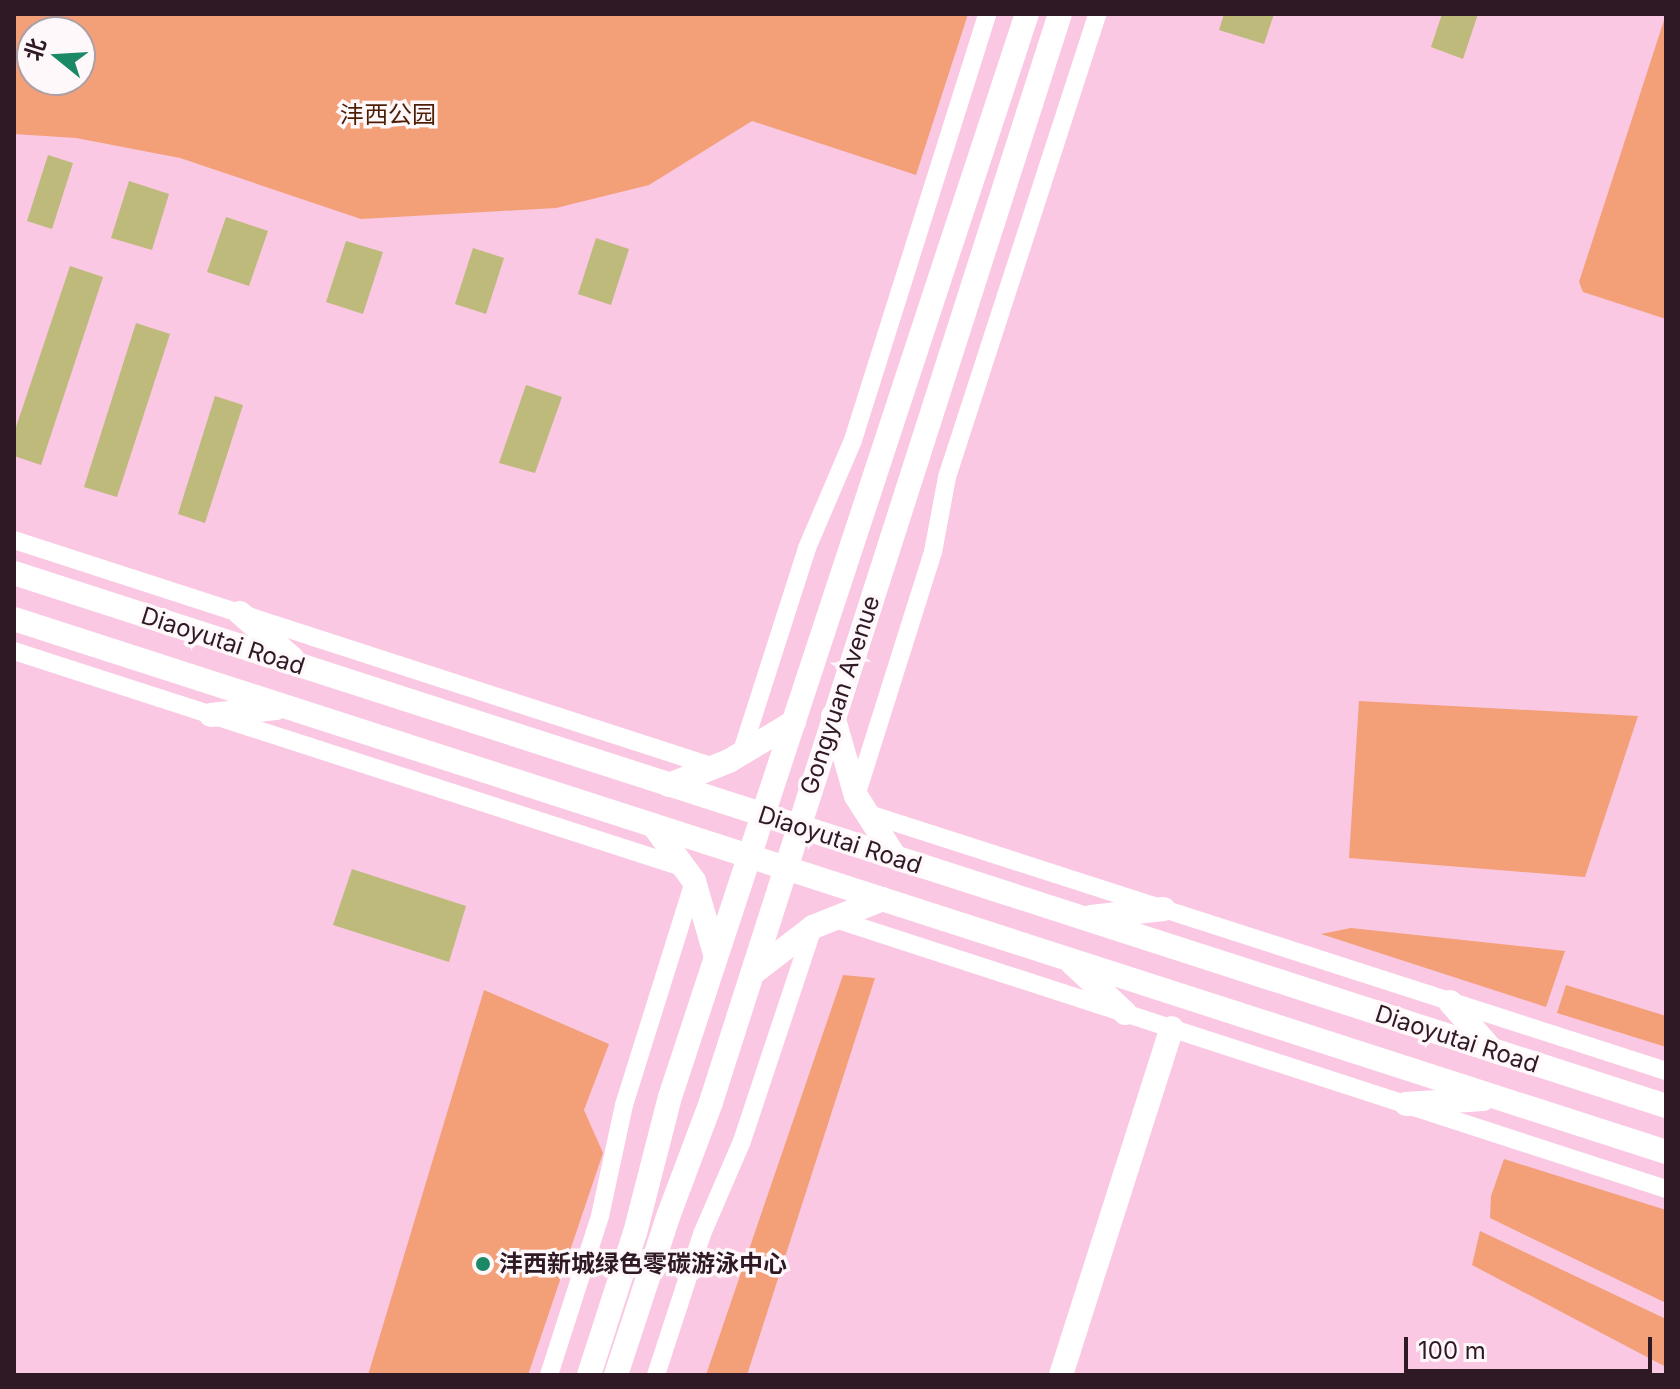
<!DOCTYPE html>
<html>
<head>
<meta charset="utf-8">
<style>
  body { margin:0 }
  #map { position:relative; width:1680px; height:1389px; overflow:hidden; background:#fac8e2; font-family:Inter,"Noto Sans SC",sans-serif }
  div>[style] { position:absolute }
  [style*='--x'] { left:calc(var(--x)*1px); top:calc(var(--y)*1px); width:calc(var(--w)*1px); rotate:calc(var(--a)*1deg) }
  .green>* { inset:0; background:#f3a078 }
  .building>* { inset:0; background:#bdba7c }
  .street>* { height:18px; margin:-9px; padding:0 9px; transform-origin:9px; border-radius:9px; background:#fff }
  .secondary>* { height:24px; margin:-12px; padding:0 12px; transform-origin:12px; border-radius:12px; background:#fff }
  .dots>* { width:22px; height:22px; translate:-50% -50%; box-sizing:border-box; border:4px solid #fff8fb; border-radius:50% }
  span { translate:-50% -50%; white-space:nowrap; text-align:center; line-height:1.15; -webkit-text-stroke:7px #fff8fb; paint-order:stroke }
  .park-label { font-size:24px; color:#4c1e03 }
  .street-label { font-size:24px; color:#2f1925 }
  .poi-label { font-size:24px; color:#2f1925; font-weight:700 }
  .left { translate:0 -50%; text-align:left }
  .frame { position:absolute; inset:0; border:16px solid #2f1925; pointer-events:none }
  .north { position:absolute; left:16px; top:16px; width:80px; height:80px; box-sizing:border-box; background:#fff8fb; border:2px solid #ac9fa5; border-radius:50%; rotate:288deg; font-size:22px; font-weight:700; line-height:32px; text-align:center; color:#2f1925 }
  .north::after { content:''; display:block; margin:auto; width:28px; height:36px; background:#1b8866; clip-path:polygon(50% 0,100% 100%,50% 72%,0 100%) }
  .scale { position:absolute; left:1404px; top:1337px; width:248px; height:36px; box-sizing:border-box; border:4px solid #2f1925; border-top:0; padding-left:10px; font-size:24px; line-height:28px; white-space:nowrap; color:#2f1925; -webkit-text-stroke:6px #fff8fb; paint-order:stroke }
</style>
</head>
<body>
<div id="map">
  <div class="green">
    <div style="clip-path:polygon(evenodd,14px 14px,968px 14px,916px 175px,752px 121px,649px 185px,556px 208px,361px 219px,180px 158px,76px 138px,14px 134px,14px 14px,80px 32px,80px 80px,32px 80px,32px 32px,80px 32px)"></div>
    <div style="clip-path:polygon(1666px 14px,1666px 319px,1583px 292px,1579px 282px)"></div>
    <div style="clip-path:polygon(1359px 701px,1638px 716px,1585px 877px,1349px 858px)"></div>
    <div style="clip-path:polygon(1351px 928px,1565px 951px,1546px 1007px,1321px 934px)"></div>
    <div style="clip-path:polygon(843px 975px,875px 978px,747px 1375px,706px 1375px)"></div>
    <div style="clip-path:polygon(1566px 985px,1666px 1016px,1666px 1047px,1557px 1013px)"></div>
    <div style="clip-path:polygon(484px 990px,609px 1044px,584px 1110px,603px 1153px,528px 1375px,368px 1375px)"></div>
    <div style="clip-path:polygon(1504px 1159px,1666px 1210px,1666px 1303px,1490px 1218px,1491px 1196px)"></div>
    <div style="clip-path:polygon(1480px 1231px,1666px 1319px,1666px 1367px,1472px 1265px)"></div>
  </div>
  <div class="building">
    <div style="clip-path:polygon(1224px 14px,1274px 14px,1264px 44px,1219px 30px)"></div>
    <div style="clip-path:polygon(1442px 14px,1478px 14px,1463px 59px,1431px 47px)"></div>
    <div style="clip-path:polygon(48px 155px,73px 163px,52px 229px,27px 221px)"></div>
    <div style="clip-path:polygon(129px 181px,169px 194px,152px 250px,111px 238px)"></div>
    <div style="clip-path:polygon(226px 217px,268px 231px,249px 286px,207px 272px)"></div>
    <div style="clip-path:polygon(596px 238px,629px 249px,611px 305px,578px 294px)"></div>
    <div style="clip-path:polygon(346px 241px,383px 252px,363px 314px,326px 302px)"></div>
    <div style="clip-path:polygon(473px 248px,504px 258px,486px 314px,455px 304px)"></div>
    <div style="clip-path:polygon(70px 266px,103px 277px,41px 465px,14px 456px,14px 433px)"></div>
    <div style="clip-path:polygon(136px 323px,170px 334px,117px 497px,84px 487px)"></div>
    <div style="clip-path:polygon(526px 385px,562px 397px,535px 473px,499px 463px)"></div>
    <div style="clip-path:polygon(215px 396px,243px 405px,205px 523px,178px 514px)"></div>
    <div style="clip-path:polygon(352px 869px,466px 906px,449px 962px,333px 925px)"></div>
  </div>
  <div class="street">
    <div style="--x:14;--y:540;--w:736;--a:17.97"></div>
    <div style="--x:14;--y:651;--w:705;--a:17.92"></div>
    <div style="--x:741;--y:754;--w:216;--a:-72.2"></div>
    <div style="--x:807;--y:548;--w:117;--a:-66.9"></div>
    <div style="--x:853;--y:440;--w:447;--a:-72.5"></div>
    <div style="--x:856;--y:796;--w:256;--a:-72.5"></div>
    <div style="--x:933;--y:552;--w:76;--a:-79.4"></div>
    <div style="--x:947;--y:477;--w:487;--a:-72"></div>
    <div style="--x:866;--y:813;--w:841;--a:17.87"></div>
    <div style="--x:832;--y:918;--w:877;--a:18"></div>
    <div style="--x:549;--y:1375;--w:167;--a:-72.2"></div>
    <div style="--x:600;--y:1216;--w:114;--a:-77.8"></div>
    <div style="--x:624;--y:1105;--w:235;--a:-72.6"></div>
    <div style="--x:656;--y:1375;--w:148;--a:-71.9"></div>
    <div style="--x:702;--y:1234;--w:101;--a:-66.7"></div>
    <div style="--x:742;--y:1141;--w:225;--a:-71.6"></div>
  </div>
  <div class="secondary">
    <div style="--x:14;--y:573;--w:1736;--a:17.88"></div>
    <div style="--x:240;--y:613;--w:69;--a:40.9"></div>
    <div style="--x:14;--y:619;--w:1736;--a:17.88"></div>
    <div style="--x:211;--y:715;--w:65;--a:-6.1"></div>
    <div style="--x:833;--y:716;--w:83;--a:74"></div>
    <div style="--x:856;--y:796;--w:72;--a:57.4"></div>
    <div style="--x:669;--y:785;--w:65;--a:-21.8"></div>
    <div style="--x:729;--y:761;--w:76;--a:-31"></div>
    <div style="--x:653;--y:825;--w:69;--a:53.8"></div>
    <div style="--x:694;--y:881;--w:79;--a:73.9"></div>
    <div style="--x:1091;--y:917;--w:73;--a:-6.3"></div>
    <div style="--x:1072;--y:963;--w:73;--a:43.3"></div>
    <div style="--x:753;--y:973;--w:76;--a:-37.5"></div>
    <div style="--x:813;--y:927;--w:75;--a:-21.8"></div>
    <div style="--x:1450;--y:1002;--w:62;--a:48.9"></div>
    <div style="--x:1406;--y:1104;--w:77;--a:-3.7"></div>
    <div style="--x:589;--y:1375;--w:149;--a:-72.1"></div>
    <div style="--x:635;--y:1233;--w:140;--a:-75.6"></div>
    <div style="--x:670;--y:1097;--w:1140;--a:-71.76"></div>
    <div style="--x:616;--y:1375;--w:169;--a:-71.8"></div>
    <div style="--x:669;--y:1214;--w:120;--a:-69.4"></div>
    <div style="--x:711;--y:1102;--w:1143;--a:-72.22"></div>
    <div style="--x:1061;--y:1375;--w:364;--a:-72.3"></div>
  </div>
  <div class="dots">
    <div style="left:483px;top:1264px;background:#1b8866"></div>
  </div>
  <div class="park-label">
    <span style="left:388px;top:115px">沣西公园</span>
  </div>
  <div class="street-label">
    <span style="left:223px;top:641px;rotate:18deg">Diaoyutai Road</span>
    <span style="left:840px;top:695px;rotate:-72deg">Gongyuan Avenue</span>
    <span style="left:840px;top:840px;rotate:18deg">Diaoyutai Road</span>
    <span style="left:1457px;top:1039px;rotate:18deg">Diaoyutai Road</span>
  </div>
  <div class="poi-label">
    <span class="left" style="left:499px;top:1264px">沣西新城绿色零碳游泳中心</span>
  </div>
  <div class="frame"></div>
  <div class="north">北</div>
  <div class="scale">100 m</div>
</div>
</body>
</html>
